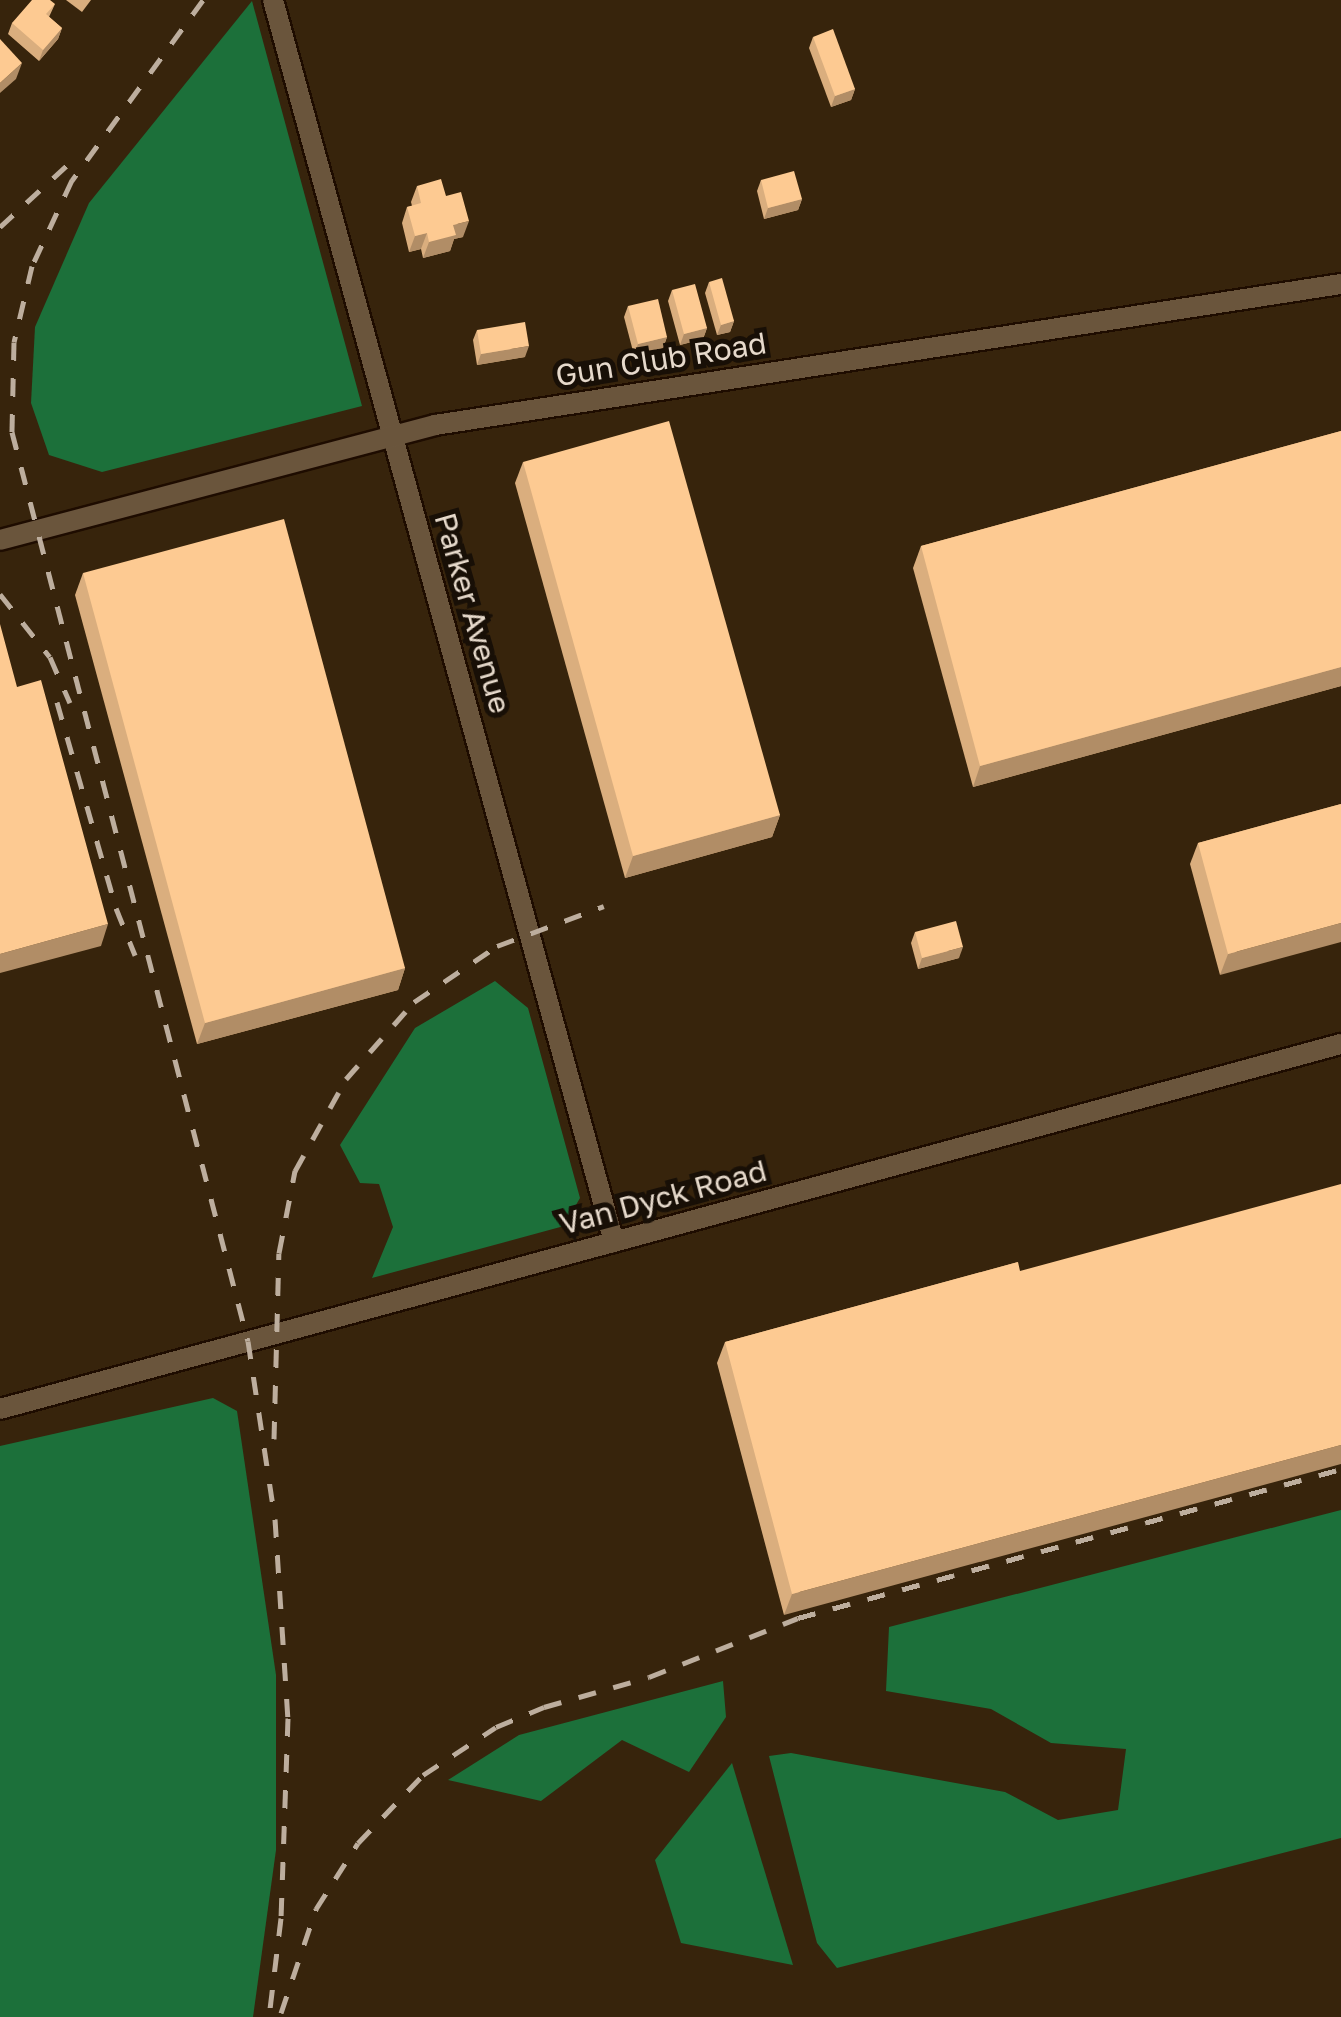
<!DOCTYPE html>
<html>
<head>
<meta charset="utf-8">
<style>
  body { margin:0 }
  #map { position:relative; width:1341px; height:2017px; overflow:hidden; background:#37240c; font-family:"Golos Text",sans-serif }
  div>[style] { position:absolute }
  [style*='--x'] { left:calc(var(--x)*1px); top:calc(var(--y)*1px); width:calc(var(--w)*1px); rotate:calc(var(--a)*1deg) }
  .forest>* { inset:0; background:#1c703a }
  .roads { filter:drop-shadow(2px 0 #1e0c00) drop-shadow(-2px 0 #1e0c00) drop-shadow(0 2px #1e0c00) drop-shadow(0 -2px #1e0c00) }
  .minor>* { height:20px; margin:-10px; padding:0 10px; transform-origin:10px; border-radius:10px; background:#6a553c }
  .rail>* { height:5px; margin-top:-2.5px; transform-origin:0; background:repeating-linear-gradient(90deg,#bdae9e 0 18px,transparent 0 36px) }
  .wall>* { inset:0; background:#daae7e }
  .shaded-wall>* { inset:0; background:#b18d66 }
  .building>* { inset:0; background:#fdca92 }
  span { translate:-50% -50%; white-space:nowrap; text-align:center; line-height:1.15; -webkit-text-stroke:10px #180f06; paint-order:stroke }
  .street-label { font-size:30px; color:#e6d9cb }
</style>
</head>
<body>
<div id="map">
  <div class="forest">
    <div style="clip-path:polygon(252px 1px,362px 406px,102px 472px,49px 455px,31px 403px,35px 327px,89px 203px)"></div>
    <div style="clip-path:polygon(495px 981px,528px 1008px,580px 1198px,564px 1226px,372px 1278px,393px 1227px,379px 1184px,360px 1183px,340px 1145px,415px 1028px)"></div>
    <div style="clip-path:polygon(213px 1398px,237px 1411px,276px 1675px,276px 1850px,253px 2017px,0 2017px,0 1446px)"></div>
    <div style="clip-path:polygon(1341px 1510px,1341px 1838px,837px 1968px,817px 1943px,769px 1756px,791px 1753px,1005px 1792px,1058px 1820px,1118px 1810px,1126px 1749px,1051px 1743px,991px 1709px,886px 1691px,889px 1627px)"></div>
    <div style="clip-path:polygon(723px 1681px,726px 1717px,689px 1772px,622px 1740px,541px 1801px,448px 1780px,519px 1735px)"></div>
    <div style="clip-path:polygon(732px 1763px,793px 1965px,681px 1943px,655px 1860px)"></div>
  </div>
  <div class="roads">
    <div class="minor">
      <div style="--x:273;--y:0;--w:1288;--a:74.65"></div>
      <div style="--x:0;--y:540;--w:450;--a:-14.8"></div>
      <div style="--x:435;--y:425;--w:917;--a:-8.85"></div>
      <div style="--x:0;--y:1409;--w:1390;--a:-15.23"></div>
    </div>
  </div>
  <div class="rail">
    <div style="--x:203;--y:0;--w:223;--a:126"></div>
    <div style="--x:72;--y:180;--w:95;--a:114.9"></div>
    <div style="--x:32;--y:266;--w:78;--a:103.3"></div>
    <div style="--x:14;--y:342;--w:90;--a:91.3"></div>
    <div style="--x:12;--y:432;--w:939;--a:75.45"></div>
    <div style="--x:248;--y:1341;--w:180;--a:81.4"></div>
    <div style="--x:275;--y:1519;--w:199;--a:86.3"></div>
    <div style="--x:288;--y:1718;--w:200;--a:92"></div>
    <div style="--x:281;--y:1918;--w:100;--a:96.9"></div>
    <div style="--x:0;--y:227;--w:105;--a:-42.7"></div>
    <div style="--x:0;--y:594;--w:80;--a:51.6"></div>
    <div style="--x:50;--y:657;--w:50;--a:66.5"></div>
    <div style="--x:57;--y:702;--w:214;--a:74"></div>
    <div style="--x:116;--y:908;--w:51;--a:68"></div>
    <div style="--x:274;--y:1439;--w:186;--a:-88.5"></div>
    <div style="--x:279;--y:1253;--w:84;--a:-79"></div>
    <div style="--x:295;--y:1171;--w:105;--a:-61"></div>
    <div style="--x:346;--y:1079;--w:103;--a:-48.6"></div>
    <div style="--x:414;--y:1002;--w:100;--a:-34"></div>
    <div style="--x:497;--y:946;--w:114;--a:-20.5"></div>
    <div style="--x:281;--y:2013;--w:110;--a:-71.4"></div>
    <div style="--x:316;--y:1909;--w:78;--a:-57.5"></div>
    <div style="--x:358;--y:1843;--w:94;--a:-46.3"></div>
    <div style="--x:423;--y:1775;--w:87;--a:-33.3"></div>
    <div style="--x:496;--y:1727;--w:52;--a:-22.6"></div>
    <div style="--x:544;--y:1707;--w:109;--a:-15.9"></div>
    <div style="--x:649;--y:1677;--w:160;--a:-21.6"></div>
    <div style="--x:798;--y:1618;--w:563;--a:-15.34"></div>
  </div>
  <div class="wall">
    <div style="clip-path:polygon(66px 0,91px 0,82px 12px)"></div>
    <div style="clip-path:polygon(55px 4px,49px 17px,62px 28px,58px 39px,39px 61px,8px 34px,12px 23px)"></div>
    <div style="clip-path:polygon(813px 37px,855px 89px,851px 100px,831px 107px,809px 48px)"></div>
    <div style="clip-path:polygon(761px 180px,802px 199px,798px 210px,764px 219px,757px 191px)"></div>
    <div style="clip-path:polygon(417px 186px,446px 196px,463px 237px,454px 239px,450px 251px,423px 258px,421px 249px,409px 252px,402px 223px,407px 207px,412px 206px,411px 202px)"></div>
    <div style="clip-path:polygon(709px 282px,734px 321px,730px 332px,717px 335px,705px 293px)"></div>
    <div style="clip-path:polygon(672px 290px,707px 328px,703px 339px,680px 345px,668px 301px)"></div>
    <div style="clip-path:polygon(628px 306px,667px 337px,663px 348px,634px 355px,624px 317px)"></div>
    <div style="clip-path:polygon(477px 330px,525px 357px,477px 365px,473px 340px)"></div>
    <div style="clip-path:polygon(1341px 431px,1341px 686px,973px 787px,913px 568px,921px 546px)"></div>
    <div style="clip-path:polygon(523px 462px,780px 815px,772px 837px,625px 878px,515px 483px)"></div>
    <div style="clip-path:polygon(83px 573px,405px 968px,398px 990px,197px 1044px,75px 595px)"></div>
    <div style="clip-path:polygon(1341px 804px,1220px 975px,1190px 864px,1198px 843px)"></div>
    <div style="clip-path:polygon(915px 932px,959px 958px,918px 969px,911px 943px)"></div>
    <div style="clip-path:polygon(1018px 1262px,784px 1615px,717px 1363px,725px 1342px)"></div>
  </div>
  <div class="shaded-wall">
    <div style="clip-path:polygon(62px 28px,58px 39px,39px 61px,43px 50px)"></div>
    <div style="clip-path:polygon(22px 63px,16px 79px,0 93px,0 83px)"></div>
    <div style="clip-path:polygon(855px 89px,851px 100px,831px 107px,835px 96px)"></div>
    <div style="clip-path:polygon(802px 199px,798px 210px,764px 219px,768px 208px)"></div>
    <div style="clip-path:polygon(469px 221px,463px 237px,454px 239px,450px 251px,423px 258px,429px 242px,453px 225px)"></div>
    <div style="clip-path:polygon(427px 233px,421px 249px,409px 252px,415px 236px)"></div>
    <div style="clip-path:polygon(734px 321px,730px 332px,717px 335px,721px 325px)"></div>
    <div style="clip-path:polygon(707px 328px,703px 339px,680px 345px,684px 334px)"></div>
    <div style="clip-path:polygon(667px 337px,663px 348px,634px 355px,638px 344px)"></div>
    <div style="clip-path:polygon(529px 346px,525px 357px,477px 365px,481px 354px)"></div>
    <div style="clip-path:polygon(1341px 667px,1341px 686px,973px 787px,980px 766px)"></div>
    <div style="clip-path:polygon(780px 815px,772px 837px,625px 878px,633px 856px)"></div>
    <div style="clip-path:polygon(1341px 923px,1341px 942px,1220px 975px,1228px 954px)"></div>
    <div style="clip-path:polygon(108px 924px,101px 946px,0 973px,0 954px)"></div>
    <div style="clip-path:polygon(963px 947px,959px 958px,918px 969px,922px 958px)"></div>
    <div style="clip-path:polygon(405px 968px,398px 990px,197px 1044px,205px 1023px)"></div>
    <div style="clip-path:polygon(1341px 1445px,1341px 1464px,784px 1615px,792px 1594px)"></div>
  </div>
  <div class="building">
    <div style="clip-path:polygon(32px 0,50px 0,55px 4px,46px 14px,62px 28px,43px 50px,12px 23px)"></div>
    <div style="clip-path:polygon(833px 29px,855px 89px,835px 96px,813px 37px)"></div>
    <div style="clip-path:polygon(0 39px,22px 63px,0 83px)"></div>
    <div style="clip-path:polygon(794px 171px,802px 199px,768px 208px,761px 180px)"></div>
    <div style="clip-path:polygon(441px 179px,446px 196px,461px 192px,469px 221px,453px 225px,456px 235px,429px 242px,427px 233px,415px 236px,407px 207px,421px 203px,417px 186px)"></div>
    <div style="clip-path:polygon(722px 278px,734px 321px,721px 325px,709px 282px)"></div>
    <div style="clip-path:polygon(695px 284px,707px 328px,684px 334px,672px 290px)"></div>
    <div style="clip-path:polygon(658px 299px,667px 337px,638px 344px,628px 306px)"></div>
    <div style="clip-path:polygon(525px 322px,529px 346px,481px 354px,477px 330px)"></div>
    <div style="clip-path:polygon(669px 421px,780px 815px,633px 856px,523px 462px)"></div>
    <div style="clip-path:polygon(1341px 431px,1341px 667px,980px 766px,921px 546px)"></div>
    <div style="clip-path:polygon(284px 519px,405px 968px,205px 1023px,83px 573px)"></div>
    <div style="clip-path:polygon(0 624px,17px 687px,41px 680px,108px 924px,0 954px)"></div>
    <div style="clip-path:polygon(1341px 804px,1341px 923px,1228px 954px,1198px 843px)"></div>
    <div style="clip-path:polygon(956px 921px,963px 947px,922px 958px,915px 932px)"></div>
    <div style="clip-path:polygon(1341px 1184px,1341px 1445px,792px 1594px,725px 1342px,1018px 1262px,1020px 1271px)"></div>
  </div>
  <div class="street-label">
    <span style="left:661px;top:359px;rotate:-9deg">Gun Club Road</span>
    <span style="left:473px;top:613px;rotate:74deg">Parker Avenue</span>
    <span style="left:663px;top:1197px;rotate:-15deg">Van Dyck Road</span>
  </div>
</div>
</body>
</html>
